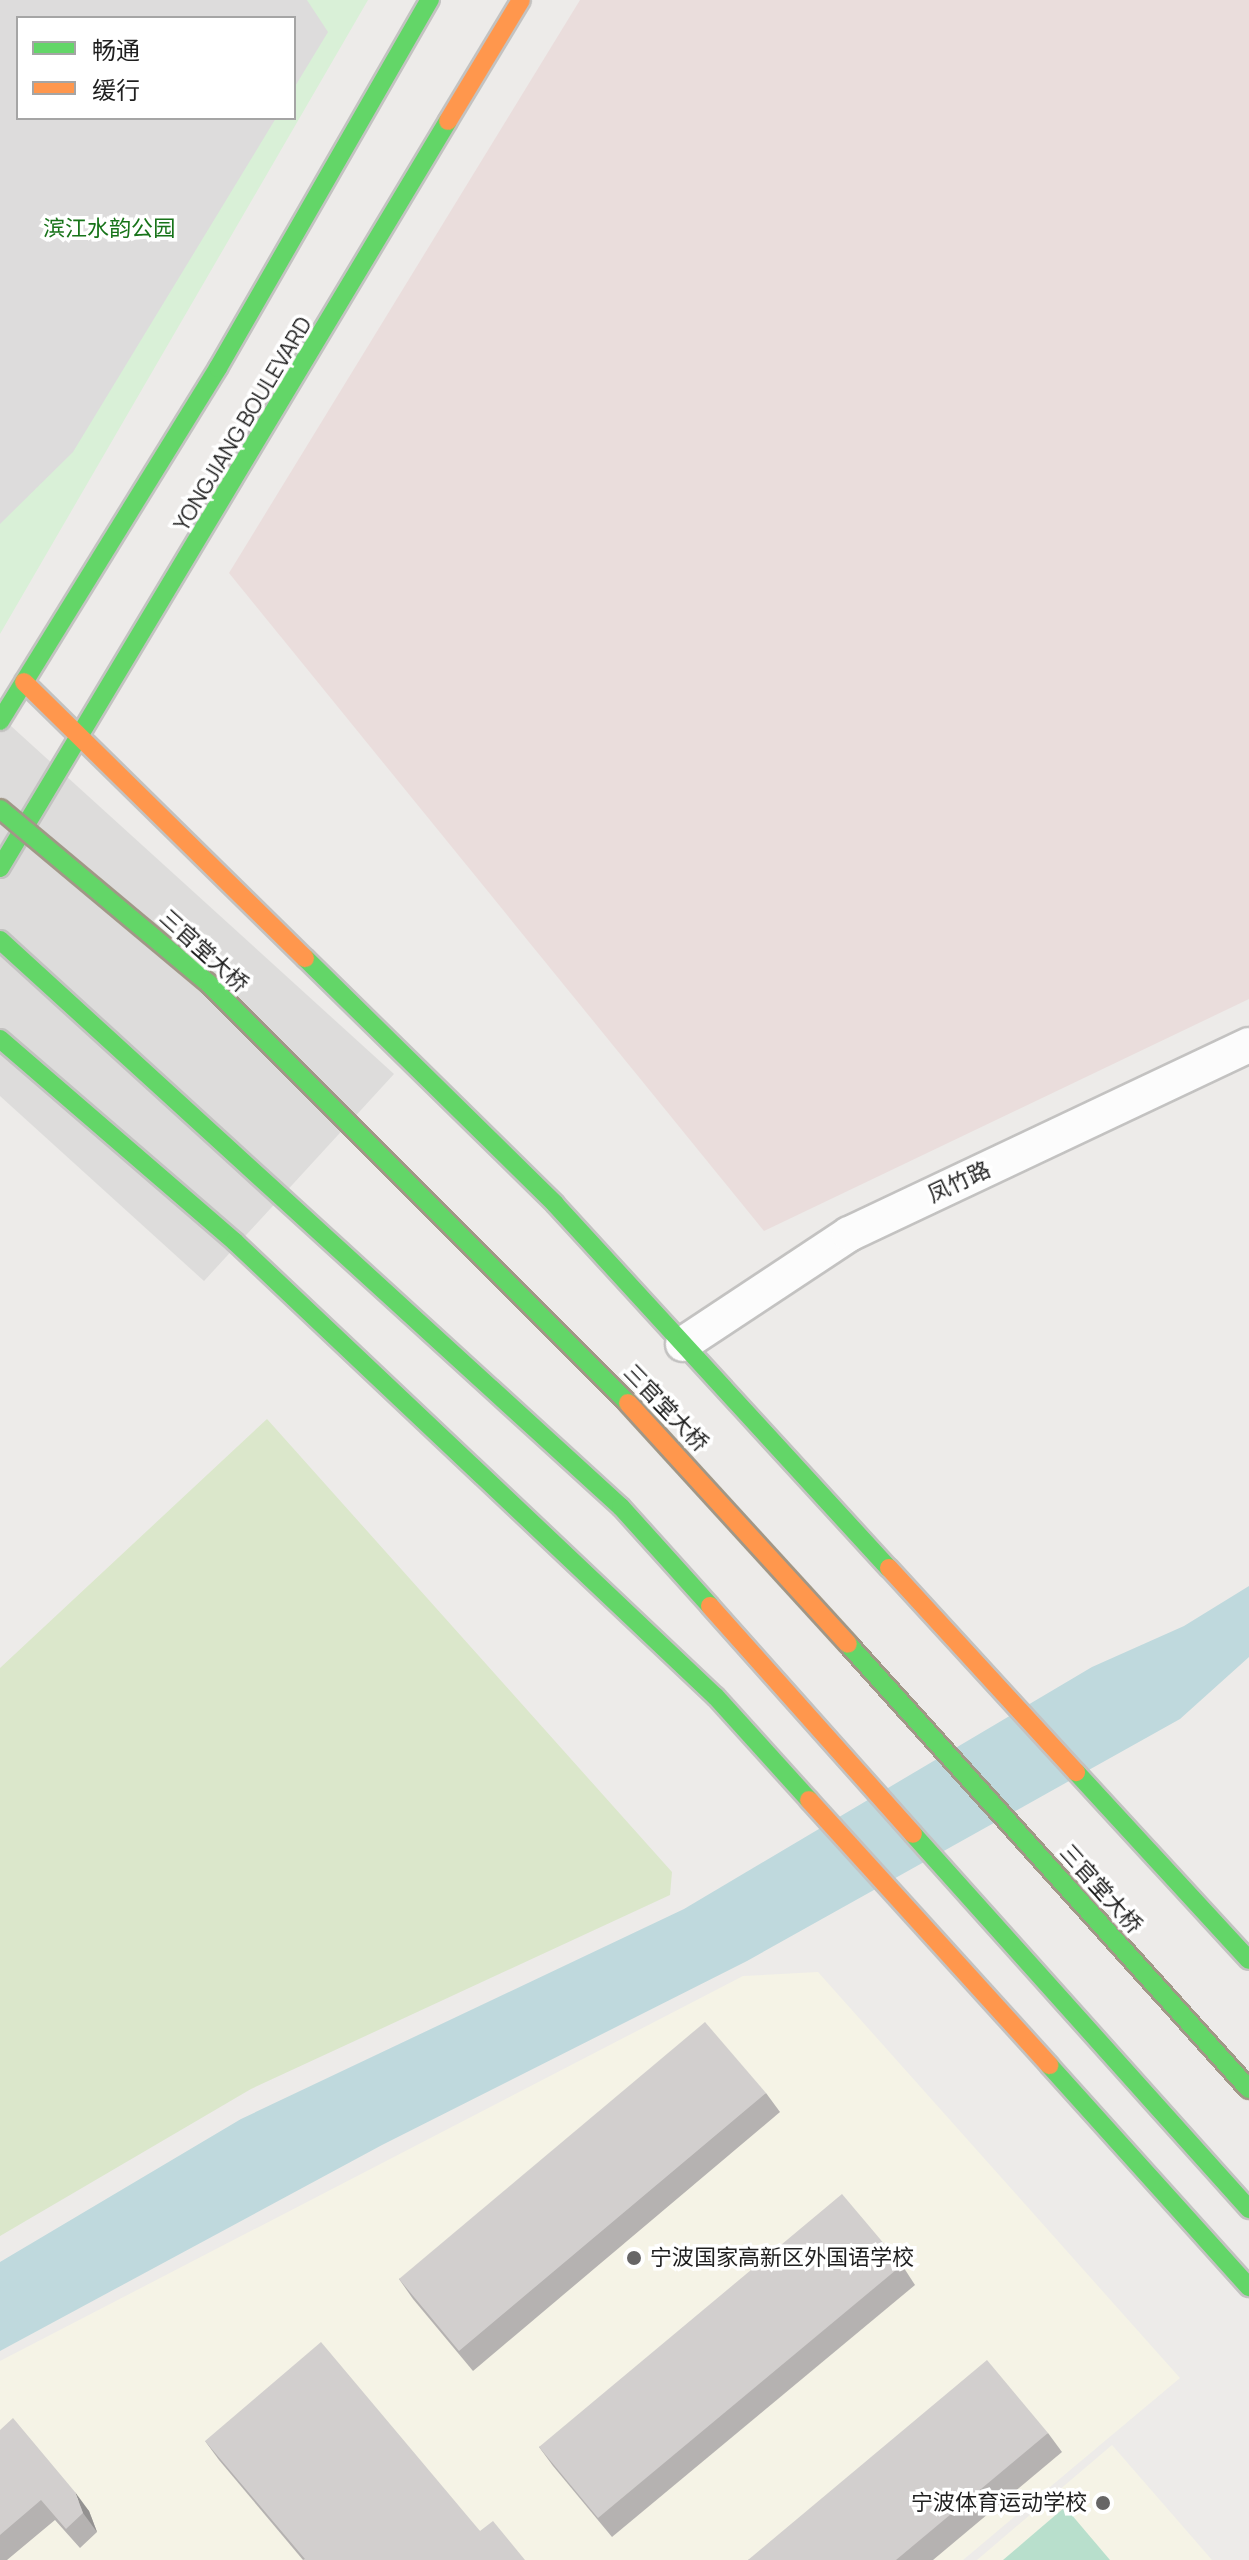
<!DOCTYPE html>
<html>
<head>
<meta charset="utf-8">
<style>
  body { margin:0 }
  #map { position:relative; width:1249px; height:2560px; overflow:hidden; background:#edebe9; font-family:Manrope,"Noto Sans SC",sans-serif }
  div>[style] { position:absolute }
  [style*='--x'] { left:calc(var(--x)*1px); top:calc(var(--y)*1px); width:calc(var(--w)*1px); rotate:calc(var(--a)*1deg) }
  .commercial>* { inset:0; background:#eadddc }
  .education>* { inset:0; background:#f5f3e6 }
  .grass>* { inset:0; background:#dbe7cb }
  .park>* { inset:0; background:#d9f0d7 }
  .pitch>* { inset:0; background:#b8dfcc }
  .parking>* { inset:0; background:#dddcdc }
  .water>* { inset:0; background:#bfd9dd }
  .pier>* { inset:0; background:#dddcdb }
  .roads { filter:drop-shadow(2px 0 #c3c2c1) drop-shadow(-2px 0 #c3c2c1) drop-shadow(0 2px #c3c2c1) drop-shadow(0 -2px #c3c2c1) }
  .street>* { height:34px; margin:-17px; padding:0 17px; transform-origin:17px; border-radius:17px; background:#fcfcfc }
  .fast>* { height:18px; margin:-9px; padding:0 9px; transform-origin:9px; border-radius:9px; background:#63d668 }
  .slow>* { height:18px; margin:-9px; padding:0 9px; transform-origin:9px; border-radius:9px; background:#ff974d }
  .bridges { filter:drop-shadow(2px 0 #a19787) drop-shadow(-2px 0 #a19787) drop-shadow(0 2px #a19787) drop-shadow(0 -2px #a19787) }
  .fast-bridge>* { height:18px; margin:-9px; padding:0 9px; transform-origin:9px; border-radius:9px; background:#63d668 }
  .slow-bridge>* { height:18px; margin:-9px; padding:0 9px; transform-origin:9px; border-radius:9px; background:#ff974d }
  .wall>* { inset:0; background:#b5b2b1 }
  .shaded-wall>* { inset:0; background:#939190 }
  .building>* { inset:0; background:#d2cfce }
  .dots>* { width:22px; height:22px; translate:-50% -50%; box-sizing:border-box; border:4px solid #fff; border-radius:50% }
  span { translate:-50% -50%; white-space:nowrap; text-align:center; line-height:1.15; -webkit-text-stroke:7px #fff; paint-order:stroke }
  .park-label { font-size:22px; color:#177319 }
  .street-label { font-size:22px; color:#1f1f1f }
  .poi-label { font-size:22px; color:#1f1f1f }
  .left { translate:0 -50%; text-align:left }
  .right { translate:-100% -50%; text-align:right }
  .legend { position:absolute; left:16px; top:16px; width:280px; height:104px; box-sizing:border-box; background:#fff; border:2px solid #a5a5a5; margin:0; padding:10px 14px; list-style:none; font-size:24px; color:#1f1f1f }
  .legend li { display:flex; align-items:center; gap:16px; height:40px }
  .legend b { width:40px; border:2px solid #a5a5a5 }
</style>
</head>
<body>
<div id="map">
  <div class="commercial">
    <div style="clip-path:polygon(580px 0,1249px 0,1249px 999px,764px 1231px,229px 573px)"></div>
  </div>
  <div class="education">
    <div style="clip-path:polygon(818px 1972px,1180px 2378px,963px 2560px,0 2560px,0 2361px,743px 1976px)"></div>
    <div style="clip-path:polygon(1112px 2445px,1212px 2560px,977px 2560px)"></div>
  </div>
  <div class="grass">
    <div style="clip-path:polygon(267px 1419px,672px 1872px,670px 1895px,251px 2089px,0 2236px,0 1668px)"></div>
  </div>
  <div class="park">
    <div style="clip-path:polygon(evenodd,0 0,368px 0,0 634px,0 0,18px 18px,294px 18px,294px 118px,18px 118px,18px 18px)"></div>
  </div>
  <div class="pitch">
    <div style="clip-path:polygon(1065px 2507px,1110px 2560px,1003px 2560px)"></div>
  </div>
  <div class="parking">
    <div style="clip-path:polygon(0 0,307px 0,328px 32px,294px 88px,294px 18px,18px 18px,18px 118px,276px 118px,73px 452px,0 524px)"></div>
  </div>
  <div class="water">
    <div style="clip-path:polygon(1249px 1586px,1249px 1657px,1180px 1719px,747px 1961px,382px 2145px,0 2351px,0 2262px,241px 2119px,684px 1909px,1092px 1667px,1184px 1626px)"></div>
  </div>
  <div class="pier">
    <div style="clip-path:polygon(0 716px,394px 1074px,204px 1281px,0 1096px)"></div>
  </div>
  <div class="roads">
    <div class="street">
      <div style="--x:683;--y:1344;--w:199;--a:-33.5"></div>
      <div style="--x:849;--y:1234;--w:442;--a:-25.3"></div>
    </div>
    <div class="fast">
      <div style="--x:0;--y:721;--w:415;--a:-58.3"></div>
      <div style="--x:218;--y:368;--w:425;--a:-60.1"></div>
      <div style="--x:0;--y:868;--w:871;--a:-59.05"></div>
      <div style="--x:0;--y:940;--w:841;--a:42.4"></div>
      <div style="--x:621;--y:1507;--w:133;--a:48"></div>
      <div style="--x:305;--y:958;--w:351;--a:44.5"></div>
      <div style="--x:555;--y:1204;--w:494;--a:47.5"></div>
      <div style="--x:0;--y:1039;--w:311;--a:40.8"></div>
      <div style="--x:235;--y:1242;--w:662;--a:43.41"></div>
      <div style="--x:716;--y:1697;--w:139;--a:47.9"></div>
      <div style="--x:1076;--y:1772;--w:255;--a:47.4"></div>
      <div style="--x:913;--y:1834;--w:504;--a:48.14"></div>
      <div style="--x:1049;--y:2065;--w:299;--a:48"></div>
    </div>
    <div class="slow">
      <div style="--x:448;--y:121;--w:141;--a:-58.9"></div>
      <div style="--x:24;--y:682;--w:394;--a:44.5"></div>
      <div style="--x:889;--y:1568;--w:277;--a:47.5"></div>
      <div style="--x:710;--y:1606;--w:305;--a:48.3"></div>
      <div style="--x:809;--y:1800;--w:358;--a:47.8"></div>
    </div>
  </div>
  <div class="bridges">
    <div class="fast-bridge">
      <div style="--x:0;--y:809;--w:273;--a:39.9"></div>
      <div style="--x:209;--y:984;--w:593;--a:45"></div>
      <div style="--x:848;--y:1644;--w:599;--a:47.98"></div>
    </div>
    <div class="slow-bridge">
      <div style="--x:628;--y:1403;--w:326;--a:47.6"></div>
    </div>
  </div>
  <div class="wall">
    <div style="clip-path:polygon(766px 2093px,780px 2112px,473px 2371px,413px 2299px,399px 2279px)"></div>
    <div style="clip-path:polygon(902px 2265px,915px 2285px,612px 2537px,553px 2466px,539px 2447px)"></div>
    <div style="clip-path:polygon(0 2430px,89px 2511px,97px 2532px,80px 2548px,55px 2520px,7px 2560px,0 2560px)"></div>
    <div style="clip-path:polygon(1048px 2433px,1062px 2452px,933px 2560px,748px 2560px)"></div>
    <div style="clip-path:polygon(205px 2441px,480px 2531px,303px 2560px,219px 2460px)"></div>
  </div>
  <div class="shaded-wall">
    <div style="clip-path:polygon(75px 2492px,89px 2511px,97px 2532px,83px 2513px)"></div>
  </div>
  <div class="building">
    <div style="clip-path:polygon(705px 2022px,766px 2093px,459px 2351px,399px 2279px)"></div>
    <div style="clip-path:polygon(842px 2194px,902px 2265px,598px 2518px,539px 2447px)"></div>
    <div style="clip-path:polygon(321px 2342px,480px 2531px,493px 2521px,525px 2560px,303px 2560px,305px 2559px,205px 2441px)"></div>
    <div style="clip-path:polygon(987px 2360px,1048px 2433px,896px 2560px,748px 2560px)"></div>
    <div style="clip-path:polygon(13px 2418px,75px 2492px,83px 2513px,66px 2529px,41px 2500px,0 2535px,0 2430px)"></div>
  </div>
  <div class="dots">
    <div style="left:634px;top:2258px;background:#676666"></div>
    <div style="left:1103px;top:2503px;background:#676666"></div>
  </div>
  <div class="park-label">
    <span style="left:109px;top:229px">滨江水韵公园</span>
  </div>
  <div class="street-label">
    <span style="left:243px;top:424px;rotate:-59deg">YONGJIANG BOULEVARD</span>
    <span style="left:204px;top:951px;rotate:42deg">三官堂大桥</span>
    <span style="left:959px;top:1182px;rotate:-25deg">凤竹路</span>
    <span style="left:666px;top:1408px;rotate:46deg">三官堂大桥</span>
    <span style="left:1101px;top:1889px;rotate:48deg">三官堂大桥</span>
  </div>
  <div class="poi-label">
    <span class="left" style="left:650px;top:2258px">宁波国家高新区外国语学校</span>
    <span class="right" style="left:1087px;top:2503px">宁波体育运动学校</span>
  </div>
  <ul class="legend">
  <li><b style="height:10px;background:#63d668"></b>畅通</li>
  <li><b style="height:10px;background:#ff974d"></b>缓行</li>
  </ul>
</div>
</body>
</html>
